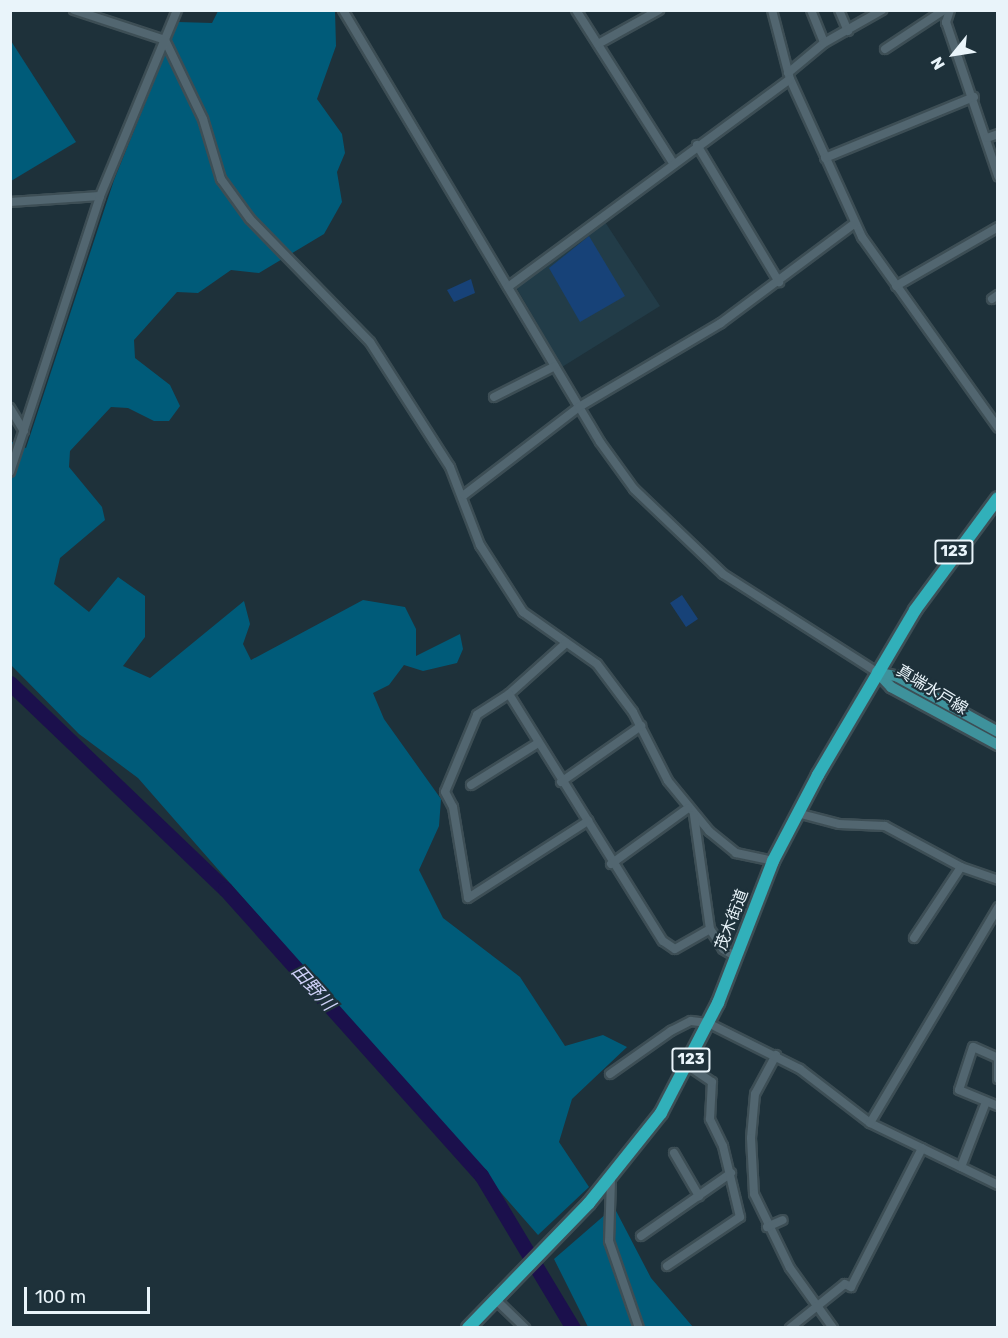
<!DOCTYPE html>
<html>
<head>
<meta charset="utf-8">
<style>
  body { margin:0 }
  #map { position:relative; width:1008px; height:1338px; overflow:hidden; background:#1e313a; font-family:Rubik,"Noto Sans JP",sans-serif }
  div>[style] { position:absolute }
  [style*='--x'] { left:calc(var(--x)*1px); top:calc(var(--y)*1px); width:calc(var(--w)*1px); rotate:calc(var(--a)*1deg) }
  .built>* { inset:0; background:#223c48 }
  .green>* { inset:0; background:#005b79 }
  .river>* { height:15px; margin:-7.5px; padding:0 7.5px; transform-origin:7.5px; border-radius:7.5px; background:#1b104c }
  .building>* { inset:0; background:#174278 }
  .roads { filter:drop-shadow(2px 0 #3d4e55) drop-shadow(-2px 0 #3d4e55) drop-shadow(0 2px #3d4e55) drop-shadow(0 -2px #3d4e55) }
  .minor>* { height:8px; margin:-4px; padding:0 4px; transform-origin:4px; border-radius:4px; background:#526670 }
  .major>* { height:10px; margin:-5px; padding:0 5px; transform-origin:5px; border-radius:5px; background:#3e929c }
  .highway>* { height:12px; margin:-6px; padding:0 6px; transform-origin:6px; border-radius:6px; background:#31b0ba }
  span { translate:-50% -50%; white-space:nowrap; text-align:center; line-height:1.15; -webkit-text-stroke:4.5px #1e313a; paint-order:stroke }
  .shield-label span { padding:2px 4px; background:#1e313a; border:2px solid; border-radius:4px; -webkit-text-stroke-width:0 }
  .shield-label { font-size:15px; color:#e9f4fa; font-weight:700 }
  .street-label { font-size:16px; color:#e9f4fa }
  .water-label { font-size:18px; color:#ced0f7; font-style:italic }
  .frame { position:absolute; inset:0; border:12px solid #e9f4fa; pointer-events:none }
  .north { position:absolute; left:924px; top:24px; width:60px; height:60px; -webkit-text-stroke:4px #1e313a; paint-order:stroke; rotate:240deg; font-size:16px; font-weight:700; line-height:24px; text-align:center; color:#e9f4fa }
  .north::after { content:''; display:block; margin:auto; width:21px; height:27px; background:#e9f4fa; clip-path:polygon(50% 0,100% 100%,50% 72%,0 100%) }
  .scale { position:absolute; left:24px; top:1287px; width:126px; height:27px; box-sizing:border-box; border:3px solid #e9f4fa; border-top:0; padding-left:8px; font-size:18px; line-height:21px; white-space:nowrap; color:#e9f4fa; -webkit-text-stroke:4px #1e313a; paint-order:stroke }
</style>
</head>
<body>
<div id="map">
  <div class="built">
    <div style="clip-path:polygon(605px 222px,660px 306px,562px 367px,516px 287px)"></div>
  </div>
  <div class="green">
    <div style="clip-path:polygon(218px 11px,335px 11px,336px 46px,317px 99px,342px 134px,345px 153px,337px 172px,342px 202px,324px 234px,259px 273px,231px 270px,198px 293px,177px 292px,134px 340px,135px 358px,170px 385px,180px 406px,169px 421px,154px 421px,128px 408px,111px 407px,70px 451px,69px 467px,102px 507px,105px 520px,60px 558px,54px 584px,89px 612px,118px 577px,145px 596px,145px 637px,123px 666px,150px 678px,244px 601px,250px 624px,243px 644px,251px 660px,363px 600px,405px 607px,416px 629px,416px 656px,460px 634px,463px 649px,457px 663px,423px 671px,404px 665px,389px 685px,373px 693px,384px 719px,441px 799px,439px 826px,419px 870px,443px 918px,520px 977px,565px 1046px,603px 1035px,627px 1047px,572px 1099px,559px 1142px,589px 1187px,538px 1235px,138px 778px,79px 734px,11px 665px,10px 441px,26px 448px,114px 180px,178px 22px,212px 23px)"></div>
    <div style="clip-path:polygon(11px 41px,76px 142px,11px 181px,10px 181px)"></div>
    <div style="clip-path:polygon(614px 1207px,651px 1278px,693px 1327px,588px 1327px,554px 1259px)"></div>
  </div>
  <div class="river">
    <div style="--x:10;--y:683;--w:298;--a:43.8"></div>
    <div style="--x:225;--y:889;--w:384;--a:48.2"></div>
    <div style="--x:481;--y:1175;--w:179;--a:59"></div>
  </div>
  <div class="building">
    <div style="clip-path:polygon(589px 236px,625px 296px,580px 322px,549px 268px)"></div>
    <div style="clip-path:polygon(471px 279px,475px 293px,454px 302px,447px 290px)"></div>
    <div style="clip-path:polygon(682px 595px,698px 619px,686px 627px,670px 603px)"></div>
  </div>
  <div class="roads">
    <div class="minor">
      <div style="--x:74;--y:10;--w:96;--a:18.2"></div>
      <div style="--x:165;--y:40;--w:88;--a:64.3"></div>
      <div style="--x:203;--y:119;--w:63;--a:73.3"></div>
      <div style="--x:221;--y:179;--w:49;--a:54.1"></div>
      <div style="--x:250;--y:219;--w:172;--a:45.7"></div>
      <div style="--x:370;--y:342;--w:148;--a:57.4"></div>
      <div style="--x:450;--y:467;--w:84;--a:69"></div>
      <div style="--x:480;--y:545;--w:80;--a:57.3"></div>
      <div style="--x:523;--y:612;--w:90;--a:35.1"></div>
      <div style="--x:597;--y:664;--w:60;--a:53.1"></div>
      <div style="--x:633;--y:712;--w:77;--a:63.1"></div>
      <div style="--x:668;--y:781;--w:65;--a:50.6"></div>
      <div style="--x:709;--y:831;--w:35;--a:39"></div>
      <div style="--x:736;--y:853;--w:38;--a:12"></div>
      <div style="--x:343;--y:10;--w:503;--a:59.25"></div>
      <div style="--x:600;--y:442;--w:58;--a:54.1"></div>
      <div style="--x:634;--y:489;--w:123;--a:43.7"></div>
      <div style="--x:723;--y:574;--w:183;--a:32.5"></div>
      <div style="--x:576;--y:10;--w:181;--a:57.6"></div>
      <div style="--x:772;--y:10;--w:71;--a:75.4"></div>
      <div style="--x:790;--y:79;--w:174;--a:65.5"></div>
      <div style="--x:862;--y:237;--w:234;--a:54.5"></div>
      <div style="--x:811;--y:10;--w:35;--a:68"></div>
      <div style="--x:839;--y:10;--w:23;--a:67"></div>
      <div style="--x:950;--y:10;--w:13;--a:108"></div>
      <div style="--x:946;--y:22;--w:163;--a:71.3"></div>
      <div style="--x:598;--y:44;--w:70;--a:-29.1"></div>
      <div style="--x:885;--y:49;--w:71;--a:-33.5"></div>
      <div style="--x:788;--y:73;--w:47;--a:-39.8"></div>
      <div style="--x:824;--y:43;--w:67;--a:-29.6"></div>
      <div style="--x:987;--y:138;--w:12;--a:-20"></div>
      <div style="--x:697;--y:145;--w:160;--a:59.1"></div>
      <div style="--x:825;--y:158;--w:161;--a:-22.3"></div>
      <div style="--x:10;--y:202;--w:90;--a:-3.8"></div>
      <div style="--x:896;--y:286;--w:118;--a:-30"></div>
      <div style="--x:508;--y:287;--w:350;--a:-36.4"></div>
      <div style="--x:992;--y:299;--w:7;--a:-34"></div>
      <div style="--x:494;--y:397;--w:68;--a:-26.9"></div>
      <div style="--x:10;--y:408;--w:27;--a:59"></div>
      <div style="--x:10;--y:472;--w:290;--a:-71.9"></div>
      <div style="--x:100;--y:196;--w:201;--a:-67.5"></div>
      <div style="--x:464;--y:495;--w:145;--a:-37.4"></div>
      <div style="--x:579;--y:407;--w:165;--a:-30.6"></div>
      <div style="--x:721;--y:323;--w:167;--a:-36.7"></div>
      <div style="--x:566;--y:643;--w:76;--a:138.2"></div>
      <div style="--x:509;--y:694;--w:291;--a:58.1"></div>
      <div style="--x:663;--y:941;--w:14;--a:34"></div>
      <div style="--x:675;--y:949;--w:40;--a:-29.7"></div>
      <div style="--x:509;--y:694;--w:38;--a:147"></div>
      <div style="--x:477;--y:715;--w:83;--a:112.6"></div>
      <div style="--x:445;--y:792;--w:17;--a:62"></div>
      <div style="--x:453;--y:807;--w:92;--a:80.6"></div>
      <div style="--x:468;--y:898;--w:143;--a:-32.7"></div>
      <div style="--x:561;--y:782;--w:98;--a:-35"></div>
      <div style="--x:471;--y:785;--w:79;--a:-32.1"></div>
      <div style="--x:797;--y:813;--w:43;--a:14.7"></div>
      <div style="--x:839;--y:824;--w:46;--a:2.5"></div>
      <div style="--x:885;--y:826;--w:86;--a:28.3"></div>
      <div style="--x:961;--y:867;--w:39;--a:19"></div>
      <div style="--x:694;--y:815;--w:115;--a:82"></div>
      <div style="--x:710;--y:929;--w:24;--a:57"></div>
      <div style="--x:723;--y:949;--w:15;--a:32"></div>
      <div style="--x:611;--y:864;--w:95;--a:-36"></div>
      <div style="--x:914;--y:938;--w:85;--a:-56.5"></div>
      <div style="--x:776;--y:1055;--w:44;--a:118.3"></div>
      <div style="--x:755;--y:1094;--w:44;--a:95.2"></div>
      <div style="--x:751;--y:1138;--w:56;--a:86.9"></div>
      <div style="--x:754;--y:1194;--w:82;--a:64.1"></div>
      <div style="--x:790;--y:1268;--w:74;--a:54.4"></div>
      <div style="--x:998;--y:1058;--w:27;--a:-156"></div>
      <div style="--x:973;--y:1047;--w:45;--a:108"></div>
      <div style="--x:959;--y:1090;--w:42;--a:22.3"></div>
      <div style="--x:998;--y:1061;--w:18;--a:90"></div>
      <div style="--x:610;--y:1074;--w:75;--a:-35.2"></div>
      <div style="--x:671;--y:1031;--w:22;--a:-27"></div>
      <div style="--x:691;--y:1021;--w:17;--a:7"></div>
      <div style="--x:708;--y:1023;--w:103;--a:26.6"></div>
      <div style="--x:800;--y:1069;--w:88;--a:37.6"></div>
      <div style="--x:870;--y:1123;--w:142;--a:25.8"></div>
      <div style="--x:870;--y:1123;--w:251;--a:-59.3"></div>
      <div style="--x:674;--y:1153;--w:50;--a:59.8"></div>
      <div style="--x:961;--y:1167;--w:70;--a:-69"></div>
      <div style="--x:611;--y:1179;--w:62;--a:91.8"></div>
      <div style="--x:609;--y:1241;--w:92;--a:71"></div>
      <div style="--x:767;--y:1227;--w:17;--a:-24"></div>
      <div style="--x:641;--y:1236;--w:110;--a:-35"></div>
      <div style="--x:667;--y:1266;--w:88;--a:-33.9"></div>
      <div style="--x:740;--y:1217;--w:73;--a:-103.5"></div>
      <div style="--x:723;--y:1146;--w:30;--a:-116"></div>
      <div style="--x:710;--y:1119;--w:37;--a:-87"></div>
      <div style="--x:712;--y:1082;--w:29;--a:-146"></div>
      <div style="--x:495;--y:1299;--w:42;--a:44"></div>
      <div style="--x:790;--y:1328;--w:70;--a:-38.7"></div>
      <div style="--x:845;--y:1284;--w:7;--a:27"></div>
      <div style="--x:851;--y:1287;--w:156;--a:-62.9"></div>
    </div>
    <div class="major">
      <div style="--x:877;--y:672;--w:21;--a:47"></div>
      <div style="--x:891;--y:687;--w:122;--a:28.5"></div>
      <div style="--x:877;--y:672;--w:22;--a:13"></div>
      <div style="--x:898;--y:677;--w:114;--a:28.8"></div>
    </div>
    <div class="highway">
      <div style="--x:468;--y:1328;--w:174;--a:-45.9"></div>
      <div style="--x:589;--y:1203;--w:115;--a:-51.3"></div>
      <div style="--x:661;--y:1113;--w:124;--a:-62.6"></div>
      <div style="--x:718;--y:1003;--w:152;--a:-68.8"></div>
      <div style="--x:773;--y:861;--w:97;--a:-62.4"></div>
      <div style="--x:818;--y:775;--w:191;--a:-59.5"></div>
      <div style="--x:915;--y:610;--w:139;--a:-53.5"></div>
    </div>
  </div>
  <div class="shield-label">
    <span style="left:954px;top:552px">123</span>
    <span style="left:691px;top:1060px">123</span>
  </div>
  <div class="street-label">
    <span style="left:932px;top:690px;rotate:31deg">真端水戸線</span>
    <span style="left:732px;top:920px;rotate:-69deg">茂木街道</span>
  </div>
  <div class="water-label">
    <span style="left:313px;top:988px;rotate:48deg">田野川</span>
  </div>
  <div class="frame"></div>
  <div class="north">N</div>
  <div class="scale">100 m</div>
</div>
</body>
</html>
